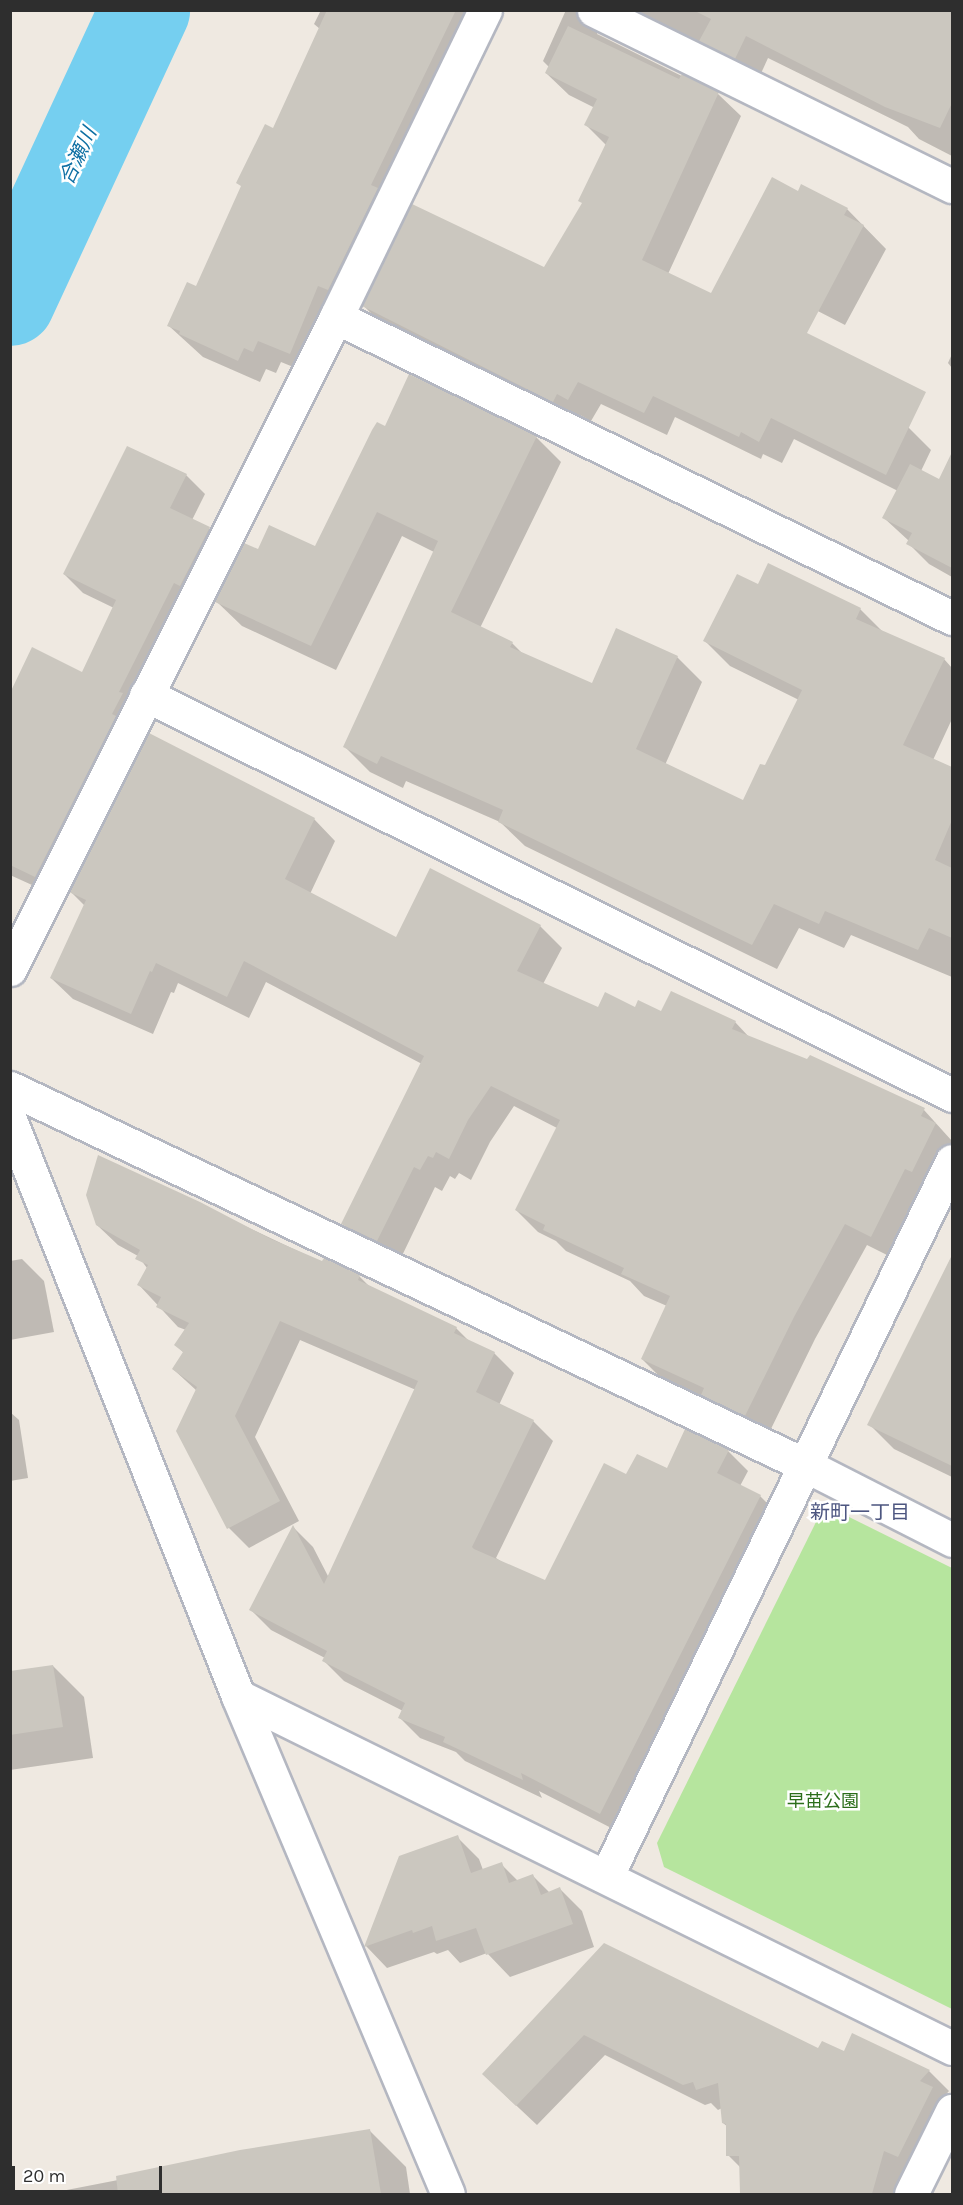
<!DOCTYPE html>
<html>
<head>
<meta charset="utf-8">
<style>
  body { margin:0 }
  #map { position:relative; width:963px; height:2205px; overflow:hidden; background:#efe9e1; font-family:Karla,"Noto Sans JP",sans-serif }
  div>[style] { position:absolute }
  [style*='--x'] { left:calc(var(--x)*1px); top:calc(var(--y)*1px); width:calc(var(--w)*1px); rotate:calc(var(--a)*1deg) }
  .green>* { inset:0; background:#b6e59e }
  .shadow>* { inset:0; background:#0003 }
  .river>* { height:90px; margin:-45px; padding:0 45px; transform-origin:45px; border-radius:45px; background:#75cff0 }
  .building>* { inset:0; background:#cbc7bf }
  .roads { filter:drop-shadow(2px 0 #b4b7c1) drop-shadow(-2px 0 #b4b7c1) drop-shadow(0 2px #b4b7c1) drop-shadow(0 -2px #b4b7c1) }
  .minor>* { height:33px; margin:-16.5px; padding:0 16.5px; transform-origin:16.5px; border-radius:16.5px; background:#fff }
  span { translate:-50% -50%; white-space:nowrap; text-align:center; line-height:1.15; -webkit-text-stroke:5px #fff; paint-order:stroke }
  .park-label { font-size:18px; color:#2c6e1b }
  .water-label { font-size:20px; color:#0d6fa3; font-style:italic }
  .neighbourhood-label { font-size:20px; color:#4d5680 }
  .frame { position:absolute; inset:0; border:12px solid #2e2e2e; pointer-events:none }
  .scale { position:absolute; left:12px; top:2166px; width:150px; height:27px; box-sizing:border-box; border:3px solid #2e2e2e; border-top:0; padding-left:8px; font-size:18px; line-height:21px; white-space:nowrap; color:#2e2e2e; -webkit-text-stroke:4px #fff; paint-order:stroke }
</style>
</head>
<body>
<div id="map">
  <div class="green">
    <div style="clip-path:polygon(843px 1514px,952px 1568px,952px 2009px,664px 1867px,657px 1843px,818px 1518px)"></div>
  </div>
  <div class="shadow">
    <div style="clip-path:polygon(321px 10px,487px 10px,313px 375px,281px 362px,276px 373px,266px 369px,260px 382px,203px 357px,169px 326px,196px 288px,273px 130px,320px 29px,314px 24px)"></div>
    <div style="clip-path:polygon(566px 10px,952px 10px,952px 156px,919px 139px,908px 127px,768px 58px,758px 80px,599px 25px,597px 34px,718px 94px,741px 116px,668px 274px,711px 295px,799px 193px,847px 209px,886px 249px,845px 325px,808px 306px,781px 361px,908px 427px,931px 450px,921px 471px,952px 488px,952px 577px,929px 564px,908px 543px,909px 541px,884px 518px,898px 491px,794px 439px,782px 463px,763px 454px,761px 459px,675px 417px,667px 435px,601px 404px,591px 421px,580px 415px,576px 424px,386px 329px,364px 306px,544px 269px,583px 204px,606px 145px,586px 125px,595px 108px,569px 95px,546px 73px,549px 67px,543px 61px)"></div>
    <div style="clip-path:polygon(952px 354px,952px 368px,948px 363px)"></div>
    <div style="clip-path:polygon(385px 428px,536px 437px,561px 462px,480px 628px,512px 643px,523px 654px,592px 685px,677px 657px,702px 682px,665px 765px,744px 802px,765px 767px,799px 700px,730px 666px,705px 641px,758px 586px,860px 609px,884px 633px,944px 659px,952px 668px,952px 719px,933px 760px,952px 768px,952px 977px,851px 935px,844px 948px,799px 928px,777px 969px,525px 846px,500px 822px,406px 781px,403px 788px,370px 772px,345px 747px,434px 552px,402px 536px,336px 670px,242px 626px,216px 601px,258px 551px,316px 548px)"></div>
    <div style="clip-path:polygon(186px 475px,205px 494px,192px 520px,209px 528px,228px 547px,54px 895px,10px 875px,10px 792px,83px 674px,114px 608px,83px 593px,64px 574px)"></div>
    <div style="clip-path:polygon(314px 819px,335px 841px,310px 894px,397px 939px,540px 926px,562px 948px,543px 984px,599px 1009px,636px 1009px,735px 1022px,750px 1038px,924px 1110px,952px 1141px,952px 1185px,893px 1258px,867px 1245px,815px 1339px,767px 1437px,664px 1381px,642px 1359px,667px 1306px,644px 1296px,630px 1281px,566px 1251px,556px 1241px,538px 1232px,516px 1210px,557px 1128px,514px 1106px,490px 1142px,471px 1180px,459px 1173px,455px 1179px,450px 1176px,442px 1191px,435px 1187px,399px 1262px,364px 1245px,343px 1224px,422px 1064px,266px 982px,249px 1018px,178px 983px,174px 993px,171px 992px,153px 1034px,73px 999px,51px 978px,85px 906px,71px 892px)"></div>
    <div style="clip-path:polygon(99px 1157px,323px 1263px,359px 1276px,370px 1287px,456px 1328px,469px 1341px,494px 1353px,514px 1373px,499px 1405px,533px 1421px,553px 1441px,496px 1558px,505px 1564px,546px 1582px,627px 1476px,668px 1470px,728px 1451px,748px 1471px,740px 1486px,760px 1496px,780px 1516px,621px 1833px,539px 1791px,542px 1798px,465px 1761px,456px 1752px,420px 1738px,400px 1718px,403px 1711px,344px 1681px,324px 1661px,325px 1658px,271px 1630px,251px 1610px,294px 1528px,313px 1547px,329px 1578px,416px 1390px,300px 1340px,255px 1437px,299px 1521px,249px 1548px,229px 1528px,197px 1391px,173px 1369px,184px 1353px,176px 1345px,186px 1330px,178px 1327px,139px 1285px,147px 1268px,138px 1256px,118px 1245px,97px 1225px)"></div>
    <div style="clip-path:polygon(952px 1256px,952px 1477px,894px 1449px,869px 1424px)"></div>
    <div style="clip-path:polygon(22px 1259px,44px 1281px,54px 1332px,10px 1340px,10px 1261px)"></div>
    <div style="clip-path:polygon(10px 1412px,19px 1420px,28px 1478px,10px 1481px)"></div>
    <div style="clip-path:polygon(53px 1666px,84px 1697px,93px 1758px,10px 1770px,10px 1673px)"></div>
    <div style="clip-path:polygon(457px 1837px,479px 1859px,483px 1870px,501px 1864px,518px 1881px,533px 1876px,550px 1893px,560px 1889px,582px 1911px,594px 1947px,510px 1977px,487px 1953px,460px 1963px,448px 1950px,437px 1954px,434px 1952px,387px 1968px,366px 1946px)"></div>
    <div style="clip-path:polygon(605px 1945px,819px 2050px,844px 2053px,852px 2035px,929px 2071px,949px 2091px,941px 2100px,919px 2177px,904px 2170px,898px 2194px,741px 2194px,741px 2168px,728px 2155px,728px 2127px,723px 2123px,722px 2108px,718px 2110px,711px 2103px,705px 2105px,605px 2055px,537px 2125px,504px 2094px)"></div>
    <div style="clip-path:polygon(370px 2131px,406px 2167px,410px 2194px,46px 2194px)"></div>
  </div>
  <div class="river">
    <div style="--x:10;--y:301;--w:321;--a:-65.1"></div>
  </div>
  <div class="building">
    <div style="clip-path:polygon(327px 10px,456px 10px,371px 185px,378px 188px,328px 290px,318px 286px,290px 354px,258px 341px,253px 352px,244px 348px,238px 361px,179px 334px,180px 331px,167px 326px,187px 282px,196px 286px,241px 186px,236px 183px,265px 124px,273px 128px)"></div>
    <div style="clip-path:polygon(693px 10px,952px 10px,952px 103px,940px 128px,885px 107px,746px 36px,735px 59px,699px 41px,711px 19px)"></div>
    <div style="clip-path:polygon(568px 26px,679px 79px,682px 74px,719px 92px,642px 260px,711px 293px,772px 177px,798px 191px,801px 184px,848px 208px,844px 215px,864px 225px,807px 333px,926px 392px,886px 475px,771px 418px,759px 442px,741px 432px,739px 437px,653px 396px,644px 413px,578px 382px,568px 400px,557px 394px,553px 402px,362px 306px,412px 204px,544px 267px,582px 203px,578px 201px,609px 137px,584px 125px,597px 99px,545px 73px)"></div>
    <div style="clip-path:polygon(409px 374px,537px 436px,451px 612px,513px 642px,510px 647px,592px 683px,616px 628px,678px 656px,636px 749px,743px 800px,760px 764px,765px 765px,802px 690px,703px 641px,737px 574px,758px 584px,768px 563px,861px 608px,856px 619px,945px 658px,903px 745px,952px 767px,952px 820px,935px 860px,952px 868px,952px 938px,929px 928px,918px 950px,825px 911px,819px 924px,774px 904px,752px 945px,498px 822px,503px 810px,381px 756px,377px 764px,343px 747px,438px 541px,377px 512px,311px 646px,215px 602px,244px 543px,258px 549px,269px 525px,315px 546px,372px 430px,377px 422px,385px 426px)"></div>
    <div style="clip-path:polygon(127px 446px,187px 474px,170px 508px,210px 527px,180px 586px,174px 583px,119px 692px,123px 693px,112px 714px,116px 716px,35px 877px,10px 865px,10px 693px,32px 647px,82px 672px,116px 600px,63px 574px)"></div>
    <div style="clip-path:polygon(952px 452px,952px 568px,906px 544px,912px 533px,882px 518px,910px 464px,939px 479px)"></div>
    <div style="clip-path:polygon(149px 733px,315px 818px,285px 879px,396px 937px,430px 868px,541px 925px,517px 971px,598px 1007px,605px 992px,635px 1007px,638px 1000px,661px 1011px,671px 991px,736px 1021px,732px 1029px,807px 1059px,810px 1055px,925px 1108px,921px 1116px,936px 1123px,912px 1172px,905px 1169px,871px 1237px,845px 1224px,794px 1317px,745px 1416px,701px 1395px,704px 1388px,641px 1359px,670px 1296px,621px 1274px,624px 1268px,543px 1230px,545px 1225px,515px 1210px,560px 1120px,491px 1086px,468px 1120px,449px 1159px,436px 1152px,433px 1158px,428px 1156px,420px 1170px,414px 1167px,377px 1241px,341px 1224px,424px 1056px,244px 961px,227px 997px,156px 963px,152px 972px,150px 971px,131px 1014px,50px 978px,86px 900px,69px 892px)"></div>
    <div style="clip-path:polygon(98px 1155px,200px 1202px,271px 1239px,322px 1261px,324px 1258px,360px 1275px,358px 1280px,457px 1327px,454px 1333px,495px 1352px,476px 1392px,534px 1420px,472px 1547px,474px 1549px,545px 1580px,604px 1463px,626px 1474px,637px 1454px,667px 1468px,685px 1429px,729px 1450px,717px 1473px,761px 1495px,600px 1814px,521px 1773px,523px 1780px,443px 1742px,445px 1737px,398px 1718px,405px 1703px,322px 1661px,327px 1651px,249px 1610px,293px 1525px,324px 1584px,418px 1381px,280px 1321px,235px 1416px,280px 1501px,227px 1529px,176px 1431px,197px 1387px,172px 1369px,183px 1352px,174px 1345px,189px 1323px,156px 1307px,161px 1297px,137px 1285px,148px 1265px,135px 1259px,140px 1250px,96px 1225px,86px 1195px)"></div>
    <div style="clip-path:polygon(952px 1255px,952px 1466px,867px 1425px)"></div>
    <div style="clip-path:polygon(53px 1665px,63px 1727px,10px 1735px,10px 1671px)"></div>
    <div style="clip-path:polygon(458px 1835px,471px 1873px,502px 1862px,509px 1883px,533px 1874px,541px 1895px,560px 1887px,573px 1924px,486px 1955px,476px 1928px,436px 1941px,432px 1926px,413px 1933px,412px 1930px,364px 1947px,399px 1856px)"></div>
    <div style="clip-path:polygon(604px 1943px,818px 2048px,822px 2041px,844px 2051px,852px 2033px,930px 2070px,920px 2081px,933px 2087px,898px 2157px,884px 2151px,872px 2194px,740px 2194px,739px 2156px,726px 2156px,726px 2124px,722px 2123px,718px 2083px,696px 2090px,693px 2082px,683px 2085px,584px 2035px,516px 2106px,482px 2074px)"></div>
    <div style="clip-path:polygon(370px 2129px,381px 2194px,118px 2194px,116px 2176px,240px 2150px)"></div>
  </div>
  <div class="roads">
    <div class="minor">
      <div style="--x:594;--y:10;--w:399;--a:26.2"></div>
      <div style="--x:336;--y:317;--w:686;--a:26.04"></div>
      <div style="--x:146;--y:695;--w:900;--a:26.39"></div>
      <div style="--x:10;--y:969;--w:729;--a:-63.43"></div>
      <div style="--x:336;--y:317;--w:341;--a:-64.1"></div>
      <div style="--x:10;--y:1088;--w:880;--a:25.37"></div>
      <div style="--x:805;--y:1465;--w:165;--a:27"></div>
      <div style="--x:10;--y:1120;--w:619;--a:68.4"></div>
      <div style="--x:238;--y:1696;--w:540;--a:67.14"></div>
      <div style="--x:238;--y:1696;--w:796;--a:26.24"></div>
      <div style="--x:606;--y:1877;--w:795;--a:-64.21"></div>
      <div style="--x:911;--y:2194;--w:93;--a:-63.7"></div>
    </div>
  </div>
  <div class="park-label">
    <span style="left:823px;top:1801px">早苗公園</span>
  </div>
  <div class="water-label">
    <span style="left:78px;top:156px;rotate:-65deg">合瀬川</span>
  </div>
  <div class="neighbourhood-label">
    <span style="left:860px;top:1512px">新町一丁目</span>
  </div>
  <div class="frame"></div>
  <div class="scale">20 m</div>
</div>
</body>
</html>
